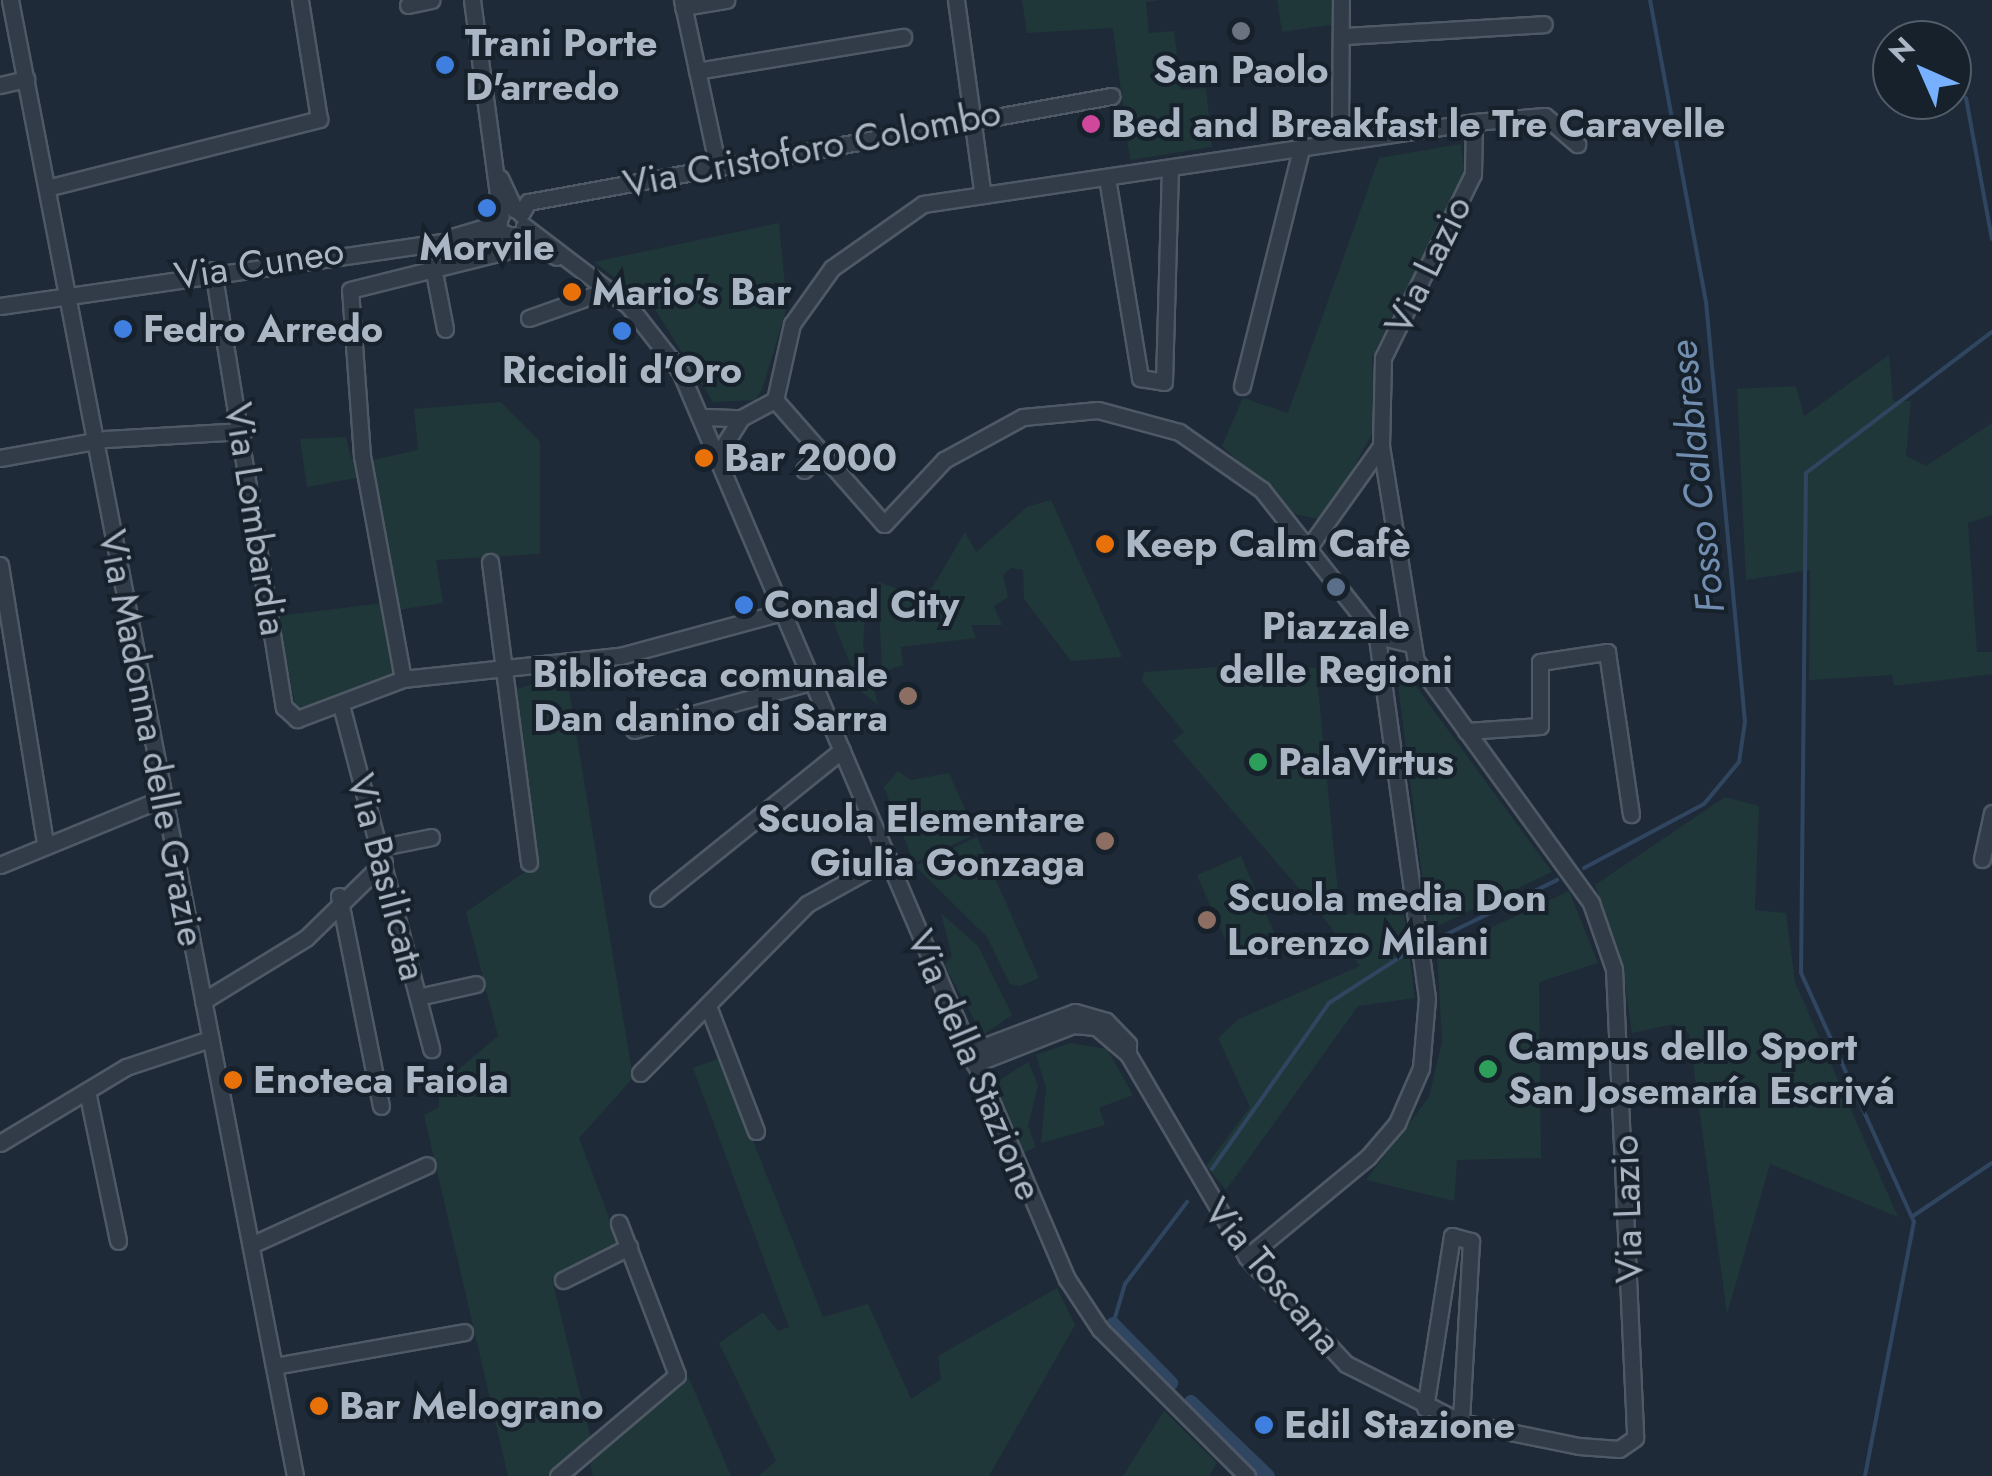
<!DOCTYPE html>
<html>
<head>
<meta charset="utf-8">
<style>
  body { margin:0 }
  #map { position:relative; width:1992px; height:1476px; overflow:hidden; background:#1e2a38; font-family:Jost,sans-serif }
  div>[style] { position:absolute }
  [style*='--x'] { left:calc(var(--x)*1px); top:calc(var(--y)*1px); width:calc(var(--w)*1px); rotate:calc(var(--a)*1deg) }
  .green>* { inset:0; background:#203739 }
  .stream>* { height:4px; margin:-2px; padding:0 2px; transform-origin:2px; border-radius:2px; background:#304660 }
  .canal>* { height:14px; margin:-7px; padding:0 7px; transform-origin:7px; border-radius:7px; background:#304660 }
  .roads { filter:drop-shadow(2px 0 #4f5966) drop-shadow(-2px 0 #4f5966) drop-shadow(0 2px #4f5966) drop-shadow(0 -2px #4f5966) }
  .minor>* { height:15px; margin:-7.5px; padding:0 7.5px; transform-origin:7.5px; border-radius:7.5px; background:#323c48 }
  .dots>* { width:28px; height:28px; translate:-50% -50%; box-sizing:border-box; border:5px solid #17212c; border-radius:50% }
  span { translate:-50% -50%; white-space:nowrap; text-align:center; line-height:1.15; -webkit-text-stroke:8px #17212c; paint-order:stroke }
  .poi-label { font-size:38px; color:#abb6c5; font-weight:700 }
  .left { translate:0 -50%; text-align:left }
  .right { translate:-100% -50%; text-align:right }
  .street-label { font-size:38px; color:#abb6c5 }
  .water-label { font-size:40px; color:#718eb0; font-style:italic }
  .north { position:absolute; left:1872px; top:20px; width:100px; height:100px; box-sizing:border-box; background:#17212c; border:2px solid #525d69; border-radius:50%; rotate:315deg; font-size:28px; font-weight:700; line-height:40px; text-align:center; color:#abb6c5 }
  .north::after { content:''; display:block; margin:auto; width:35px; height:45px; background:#77b0ff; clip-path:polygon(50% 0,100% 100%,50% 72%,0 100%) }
</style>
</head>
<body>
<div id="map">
  <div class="green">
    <div style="clip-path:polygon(1022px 0,1160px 0,1146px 2px,1149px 33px,1174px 31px,1181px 90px,1206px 88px,1212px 147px,1130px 160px,1113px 28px,1027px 33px)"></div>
    <div style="clip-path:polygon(1277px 0,1333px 0,1336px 24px,1282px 32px)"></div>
    <div style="clip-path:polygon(1461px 144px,1465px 174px,1372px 357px,1375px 428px,1331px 509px,1318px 519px,1295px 514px,1222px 446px,1243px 398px,1288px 413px,1379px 158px)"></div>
    <div style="clip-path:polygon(779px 223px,787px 307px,762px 390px,755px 400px,713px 402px,653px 306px,594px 262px)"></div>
    <div style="clip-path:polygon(1889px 355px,1893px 401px,1911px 401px,1906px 456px,1926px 466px,1992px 423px,1992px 515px,1968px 523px,1977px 652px,1992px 652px,1992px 674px,1894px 686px,1892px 675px,1809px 680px,1810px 570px,1746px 580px,1737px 389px,1796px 386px,1804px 416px)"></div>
    <div style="clip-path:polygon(501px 402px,540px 442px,540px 554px,436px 560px,443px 603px,385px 612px,394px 674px,296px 710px,278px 616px,383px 603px,361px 477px,307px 487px,300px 439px,346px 437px,351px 459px,373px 460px,418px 450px,414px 409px)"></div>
    <div style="clip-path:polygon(1051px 500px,1122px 657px,1071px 661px,1024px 599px,1023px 570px,1011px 568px,1003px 575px,1008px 597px,994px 606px,1002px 625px,971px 625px,976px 638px,901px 647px,903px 665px,882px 672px,878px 582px,926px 598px,965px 532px,976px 552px,1027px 507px)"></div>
    <div style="clip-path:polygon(866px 598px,863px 647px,878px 705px,861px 691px,829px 611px)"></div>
    <div style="clip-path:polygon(1232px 666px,1316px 668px,1338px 892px,1307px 898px,1173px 741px,1184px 732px,1142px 681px,1144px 672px)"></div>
    <div style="clip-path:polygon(566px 672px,633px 1078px,579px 1138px,620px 1247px,552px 1279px,591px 1439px,547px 1476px,508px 1476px,424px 1115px,439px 1107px,438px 1087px,498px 1036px,466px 912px,535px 865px,512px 691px)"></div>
    <div style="clip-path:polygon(1407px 674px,1552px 872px,1429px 930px,1398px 685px)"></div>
    <div style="clip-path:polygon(898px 771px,911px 780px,949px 773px,976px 834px,914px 863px,884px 787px)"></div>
    <div style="clip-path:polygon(1725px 797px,1759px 806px,1755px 910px,1786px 913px,1795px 982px,1898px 1217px,1770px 1164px,1727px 1314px,1689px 1034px,1674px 1024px,1632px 1033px,1622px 964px,1595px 885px)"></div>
    <div style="clip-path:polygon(977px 837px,1039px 978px,1020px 986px,1010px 984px,987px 937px,915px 866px)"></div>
    <div style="clip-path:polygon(1241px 856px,1276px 937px,1232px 956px,1197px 875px)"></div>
    <div style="clip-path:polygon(1569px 891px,1598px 963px,1539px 982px,1541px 1158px,1457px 1160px,1454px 1201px,1366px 1180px,1429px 1097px,1442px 1041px,1437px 953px)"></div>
    <div style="clip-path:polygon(941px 913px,978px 946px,1012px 1015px,983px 1035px,944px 965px,952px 956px)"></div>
    <div style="clip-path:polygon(1320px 913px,1404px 915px,1415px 998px,1358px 1006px,1226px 1190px,1206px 1166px,1250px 1107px,1218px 1038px,1239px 1019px,1360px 966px)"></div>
    <div style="clip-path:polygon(1070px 1043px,1107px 1049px,1133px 1095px,1099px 1108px,1105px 1125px,1041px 1143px,1046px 1088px,1036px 1055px)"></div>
    <div style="clip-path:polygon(720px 1058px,823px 1317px,868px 1304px,911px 1399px,941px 1379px,938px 1356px,1057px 1288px,1075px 1325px,989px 1476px,758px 1476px,776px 1461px,719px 1343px,763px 1312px,778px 1331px,789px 1327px,693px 1068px)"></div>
    <div style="clip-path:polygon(1028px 1062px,1038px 1085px,1028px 1126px,1036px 1147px,1023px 1153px,995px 1083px)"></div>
    <div style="clip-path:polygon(688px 1376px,731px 1476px,593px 1476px,590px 1464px)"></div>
    <div style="clip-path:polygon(1164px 1411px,1217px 1463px,1209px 1476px,1123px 1476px)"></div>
  </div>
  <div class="stream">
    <div style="--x:1966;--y:98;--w:143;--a:79.6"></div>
    <div style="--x:1584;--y:868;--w:136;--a:-28.1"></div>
    <div style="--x:1704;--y:804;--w:55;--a:-50.2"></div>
    <div style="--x:1739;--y:762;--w:40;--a:-81.5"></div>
    <div style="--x:1745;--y:722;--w:422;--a:-95.3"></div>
    <div style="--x:1706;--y:302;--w:307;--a:-100.5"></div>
    <div style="--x:1437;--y:939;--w:134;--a:-26.2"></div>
    <div style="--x:1212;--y:1169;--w:203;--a:-54.8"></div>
    <div style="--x:1329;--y:1003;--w:94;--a:-32.8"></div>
    <div style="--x:1913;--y:1216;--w:95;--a:-33.9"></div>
    <div style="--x:1113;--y:1324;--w:42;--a:-73.3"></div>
    <div style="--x:1125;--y:1284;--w:103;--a:-52.9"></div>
    <div style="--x:1865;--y:1476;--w:259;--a:-79.1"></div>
    <div style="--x:1914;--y:1222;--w:273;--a:-114.4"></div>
    <div style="--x:1801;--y:973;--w:500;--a:-89.43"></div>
    <div style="--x:1806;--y:473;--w:233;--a:-37.2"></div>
  </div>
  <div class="canal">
    <div style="--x:1113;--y:1324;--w:83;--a:45.5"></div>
    <div style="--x:1191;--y:1402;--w:107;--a:43.9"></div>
  </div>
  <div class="roads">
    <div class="minor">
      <div style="--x:10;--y:0;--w:1503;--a:79.07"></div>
      <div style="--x:472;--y:0;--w:218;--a:82.4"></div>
      <div style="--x:682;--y:0;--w:172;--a:77.9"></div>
      <div style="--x:956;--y:0;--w:193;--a:82.2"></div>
      <div style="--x:408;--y:5;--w:24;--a:-12"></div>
      <div style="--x:683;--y:7;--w:44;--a:-9.2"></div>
      <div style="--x:1344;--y:36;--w:200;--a:-3.4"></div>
      <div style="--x:697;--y:71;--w:209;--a:-9.4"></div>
      <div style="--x:0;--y:85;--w:27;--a:-13"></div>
      <div style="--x:1474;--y:122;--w:71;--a:-4.8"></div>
      <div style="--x:1545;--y:116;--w:43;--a:41.2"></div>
      <div style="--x:1340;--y:137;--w:137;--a:-89.6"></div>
      <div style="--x:500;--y:178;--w:35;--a:65"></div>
      <div style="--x:1107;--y:178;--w:203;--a:80.6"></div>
      <div style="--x:1140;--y:378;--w:24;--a:9"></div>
      <div style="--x:1164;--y:382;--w:213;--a:-88.4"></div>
      <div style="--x:47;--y:188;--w:281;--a:-14.2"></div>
      <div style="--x:319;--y:119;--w:121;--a:-99.1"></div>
      <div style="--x:521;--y:214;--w:14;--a:-60"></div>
      <div style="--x:528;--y:202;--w:593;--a:-10.3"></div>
      <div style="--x:524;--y:226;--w:132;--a:37.3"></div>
      <div style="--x:629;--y:306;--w:83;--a:51.9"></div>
      <div style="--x:680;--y:371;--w:987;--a:66.92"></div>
      <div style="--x:1067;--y:1279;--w:60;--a:56.6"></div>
      <div style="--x:1100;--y:1329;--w:208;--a:45"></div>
      <div style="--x:515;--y:235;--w:47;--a:27.6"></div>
      <div style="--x:452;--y:237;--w:49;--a:-16.6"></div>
      <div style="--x:433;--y:267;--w:63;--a:79"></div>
      <div style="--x:213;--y:270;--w:443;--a:80.8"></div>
      <div style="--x:284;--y:707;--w:18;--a:43"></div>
      <div style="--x:297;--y:719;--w:113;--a:-20.7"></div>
      <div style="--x:403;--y:679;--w:218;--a:-6.1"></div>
      <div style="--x:620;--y:656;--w:172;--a:-15.2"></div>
      <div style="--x:0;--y:306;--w:510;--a:-8.23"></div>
      <div style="--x:529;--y:318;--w:84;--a:-19.5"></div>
      <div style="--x:1242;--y:386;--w:244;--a:-76"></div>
      <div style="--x:775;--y:400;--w:165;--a:48.7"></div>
      <div style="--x:884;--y:524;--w:88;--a:-46.8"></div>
      <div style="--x:944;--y:460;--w:90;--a:-28.6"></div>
      <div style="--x:1023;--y:417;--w:75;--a:-5.3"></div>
      <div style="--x:1098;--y:410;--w:84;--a:15.2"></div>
      <div style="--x:1179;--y:432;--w:101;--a:34.9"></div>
      <div style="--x:1262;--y:490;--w:186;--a:51.8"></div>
      <div style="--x:704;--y:417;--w:37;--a:2"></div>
      <div style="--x:719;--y:453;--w:41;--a:-57.8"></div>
      <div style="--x:741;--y:418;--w:38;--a:-28"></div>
      <div style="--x:775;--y:400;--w:78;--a:-77.4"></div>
      <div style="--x:792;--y:324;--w:69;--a:-54.5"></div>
      <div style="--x:832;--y:268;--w:111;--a:-35.1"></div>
      <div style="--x:923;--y:204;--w:557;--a:-8.46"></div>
      <div style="--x:1474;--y:122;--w:52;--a:91.1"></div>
      <div style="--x:1473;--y:174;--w:205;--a:116.1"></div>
      <div style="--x:1383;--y:358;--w:88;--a:91.3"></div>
      <div style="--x:1381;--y:446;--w:218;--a:80.8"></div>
      <div style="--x:1416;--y:661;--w:299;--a:54.1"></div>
      <div style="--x:1591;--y:903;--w:70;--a:70.8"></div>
      <div style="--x:1614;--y:969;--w:469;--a:87.4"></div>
      <div style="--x:1635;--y:1438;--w:19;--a:145"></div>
      <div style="--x:1619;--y:1449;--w:40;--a:-175.7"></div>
      <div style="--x:1579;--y:1446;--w:120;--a:-168.5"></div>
      <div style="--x:1461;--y:1422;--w:129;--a:-153.2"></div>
      <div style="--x:1346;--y:1364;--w:146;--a:-132.8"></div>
      <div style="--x:1247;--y:1257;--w:235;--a:-120.4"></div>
      <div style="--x:0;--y:458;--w:108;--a:-10.2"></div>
      <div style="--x:106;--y:439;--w:138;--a:-3.3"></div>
      <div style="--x:804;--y:470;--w:23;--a:-45"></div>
      <div style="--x:1309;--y:547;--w:124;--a:-54.5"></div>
      <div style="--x:490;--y:562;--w:303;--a:82.6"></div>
      <div style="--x:0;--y:565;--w:281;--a:80.8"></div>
      <div style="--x:403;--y:679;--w:227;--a:-100.4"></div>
      <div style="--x:362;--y:456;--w:166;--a:-94.1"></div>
      <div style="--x:350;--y:290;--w:161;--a:-14"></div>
      <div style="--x:506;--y:251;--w:17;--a:-69"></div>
      <div style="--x:341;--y:705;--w:356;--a:75.3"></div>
      <div style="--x:634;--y:730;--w:187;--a:-15.2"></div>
      <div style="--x:1466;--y:731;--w:74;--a:-3.9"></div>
      <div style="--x:1540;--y:726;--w:64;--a:-90"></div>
      <div style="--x:1540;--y:662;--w:68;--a:-8.5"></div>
      <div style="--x:1607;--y:652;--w:164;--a:81.6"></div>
      <div style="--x:382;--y:847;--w:50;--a:-11.5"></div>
      <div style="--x:1982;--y:859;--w:47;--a:-77.7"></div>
      <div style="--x:0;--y:865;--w:176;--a:-22.3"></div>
      <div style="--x:339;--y:896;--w:214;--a:78.7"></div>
      <div style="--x:658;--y:898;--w:236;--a:-38.8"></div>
      <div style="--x:418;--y:997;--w:59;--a:-12.6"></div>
      <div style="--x:203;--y:1001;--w:121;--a:-31.5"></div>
      <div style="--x:306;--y:938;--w:109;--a:-44.3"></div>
      <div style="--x:708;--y:1006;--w:134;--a:69"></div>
      <div style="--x:969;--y:1052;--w:113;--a:-20.7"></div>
      <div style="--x:1075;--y:1012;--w:32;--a:16"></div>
      <div style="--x:1106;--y:1021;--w:32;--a:46"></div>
      <div style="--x:1128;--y:1044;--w:10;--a:90"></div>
      <div style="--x:1128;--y:1054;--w:42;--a:-139.8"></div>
      <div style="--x:1096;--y:1027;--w:23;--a:-175"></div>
      <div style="--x:1073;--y:1025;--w:106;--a:158.5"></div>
      <div style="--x:640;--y:1073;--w:238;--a:-45.3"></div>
      <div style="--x:807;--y:904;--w:93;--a:-29.1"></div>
      <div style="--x:87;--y:1091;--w:153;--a:78.3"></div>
      <div style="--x:0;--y:1143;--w:147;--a:-31.1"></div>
      <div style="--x:126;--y:1067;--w:89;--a:-18.4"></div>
      <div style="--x:251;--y:1245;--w:193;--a:-24.4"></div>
      <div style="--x:1247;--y:1257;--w:157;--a:-39.6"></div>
      <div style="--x:1368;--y:1157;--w:45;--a:-49.5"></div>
      <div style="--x:1397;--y:1123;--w:60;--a:-66.4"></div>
      <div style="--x:1421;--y:1068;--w:70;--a:-85.1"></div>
      <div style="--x:1427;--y:998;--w:365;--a:-97.9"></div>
      <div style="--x:1377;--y:636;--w:37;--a:13"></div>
      <div style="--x:563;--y:1280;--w:74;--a:-26.6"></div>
      <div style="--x:274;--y:1366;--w:193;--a:-10.1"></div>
      <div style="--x:1425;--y:1408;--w:174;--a:-81.1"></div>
      <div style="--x:1452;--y:1236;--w:20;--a:15"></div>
      <div style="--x:1471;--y:1241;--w:181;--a:93.2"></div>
      <div style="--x:558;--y:1476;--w:156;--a:-40.3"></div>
      <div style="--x:677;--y:1375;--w:163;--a:-110.9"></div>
    </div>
  </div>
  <div class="dots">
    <div style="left:1241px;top:31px;background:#6b7280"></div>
    <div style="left:445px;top:65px;background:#3f7fe0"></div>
    <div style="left:1091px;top:124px;background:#d1479c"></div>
    <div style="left:487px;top:208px;background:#3f7fe0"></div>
    <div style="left:572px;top:292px;background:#e8710a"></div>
    <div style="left:123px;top:329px;background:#3f7fe0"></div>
    <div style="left:622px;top:331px;background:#3f7fe0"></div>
    <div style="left:704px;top:458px;background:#e8710a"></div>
    <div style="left:1105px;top:544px;background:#e8710a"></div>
    <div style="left:1336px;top:587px;background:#5c6f8a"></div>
    <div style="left:744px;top:605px;background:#3f7fe0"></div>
    <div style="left:908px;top:696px;background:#8d6e63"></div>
    <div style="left:1258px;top:762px;background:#2e9e5b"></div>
    <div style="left:1105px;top:841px;background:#8d6e63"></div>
    <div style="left:1207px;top:920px;background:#8d6e63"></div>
    <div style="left:1488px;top:1069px;background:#2e9e5b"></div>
    <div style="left:233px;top:1080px;background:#e8710a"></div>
    <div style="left:319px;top:1406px;background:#e8710a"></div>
    <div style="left:1264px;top:1425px;background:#3f7fe0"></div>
  </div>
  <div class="poi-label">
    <span class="left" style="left:465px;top:65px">Trani Porte<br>D'arredo</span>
    <span style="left:1241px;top:70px">San Paolo</span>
    <span class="left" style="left:1111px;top:124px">Bed and Breakfast le Tre Caravelle</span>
    <span style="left:487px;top:247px">Morvile</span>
    <span class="left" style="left:592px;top:292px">Mario's Bar</span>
    <span class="left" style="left:143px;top:329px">Fedro Arredo</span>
    <span style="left:622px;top:370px">Riccioli d'Oro</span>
    <span class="left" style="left:724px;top:458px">Bar 2000</span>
    <span class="left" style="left:1125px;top:544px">Keep Calm Cafè</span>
    <span class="left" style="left:764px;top:605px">Conad City</span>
    <span style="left:1336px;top:648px">Piazzale<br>delle Regioni</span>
    <span class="right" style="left:888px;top:696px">Biblioteca comunale<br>Dan danino di Sarra</span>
    <span class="left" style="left:1278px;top:762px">PalaVirtus</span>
    <span class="right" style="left:1085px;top:841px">Scuola Elementare<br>Giulia Gonzaga</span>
    <span class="left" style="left:1227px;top:920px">Scuola media Don<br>Lorenzo Milani</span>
    <span class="left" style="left:1508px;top:1069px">Campus dello Sport<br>San Josemaría Escrivá</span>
    <span class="left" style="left:253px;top:1080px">Enoteca Faiola</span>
    <span class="left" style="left:339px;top:1406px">Bar Melograno</span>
    <span class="left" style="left:1284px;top:1425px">Edil Stazione</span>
  </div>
  <div class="street-label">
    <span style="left:812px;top:148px;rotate:-11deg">Via Cristoforo Colombo</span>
    <span style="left:259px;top:263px;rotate:-9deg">Via Cuneo</span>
    <span style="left:1428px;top:265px;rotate:-64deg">Via Lazio</span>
    <span style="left:256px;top:519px;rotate:81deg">Via Lombardia</span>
    <span style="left:152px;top:738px;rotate:79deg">Via Madonna delle Grazie</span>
    <span style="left:387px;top:877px;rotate:75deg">Via Basilicata</span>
    <span style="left:975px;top:1065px;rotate:67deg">Via della Stazione</span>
    <span style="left:1627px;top:1209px;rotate:-92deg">Via Lazio</span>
    <span style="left:1273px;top:1276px;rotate:50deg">Via Toscana</span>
  </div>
  <div class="water-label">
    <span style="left:1696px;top:477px;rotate:-96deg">Fosso Calabrese</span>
  </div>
  <div class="north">N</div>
</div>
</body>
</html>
